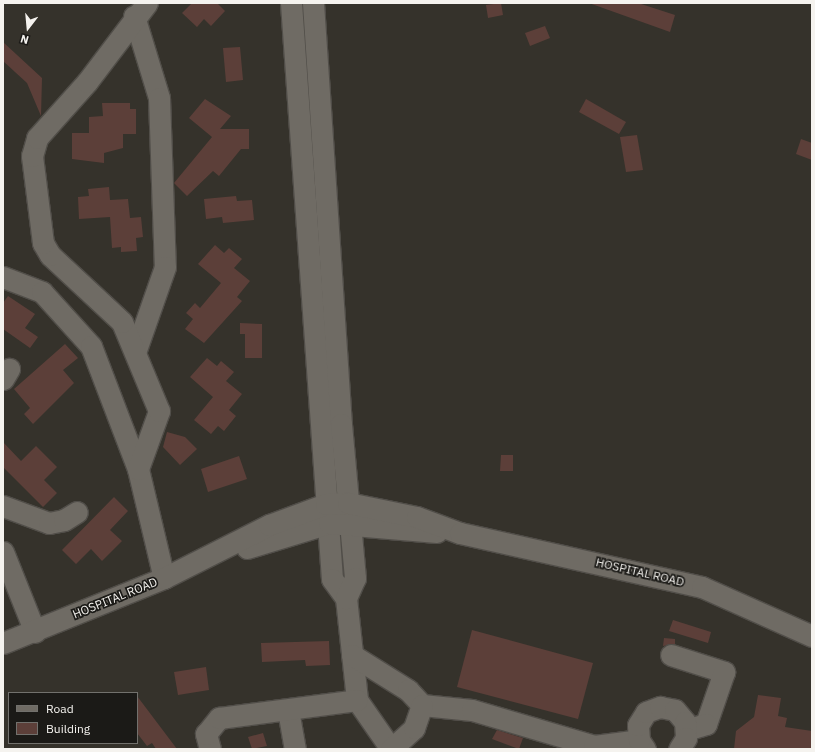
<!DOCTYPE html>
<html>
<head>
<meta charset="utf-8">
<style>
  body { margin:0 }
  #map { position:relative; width:815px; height:752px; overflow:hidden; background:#35322b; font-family:"IBM Plex Sans",sans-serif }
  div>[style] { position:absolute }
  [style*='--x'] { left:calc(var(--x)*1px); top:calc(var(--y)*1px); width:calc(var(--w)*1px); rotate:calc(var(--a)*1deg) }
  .building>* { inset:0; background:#5c3f39 }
  .roads { filter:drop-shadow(1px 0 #514e49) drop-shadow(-1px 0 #514e49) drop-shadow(0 1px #514e49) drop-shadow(0 -1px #514e49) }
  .minor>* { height:21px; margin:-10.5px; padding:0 10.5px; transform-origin:10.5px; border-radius:10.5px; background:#6f6b64 }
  span { translate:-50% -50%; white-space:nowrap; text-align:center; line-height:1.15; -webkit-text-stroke:3.5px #1b1a17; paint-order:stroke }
  .street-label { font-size:12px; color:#f5f3ef }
  .frame { position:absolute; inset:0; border:4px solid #f5f3ef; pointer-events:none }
  .legend { position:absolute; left:8px; top:692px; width:130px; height:52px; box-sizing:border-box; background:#1b1a17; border:1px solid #72716d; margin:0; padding:5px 7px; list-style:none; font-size:12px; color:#f5f3ef }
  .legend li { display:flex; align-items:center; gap:8px; height:20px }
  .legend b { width:20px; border:1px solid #72716d }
  .north { position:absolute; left:8px; top:8px; width:40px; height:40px; -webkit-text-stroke:3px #1b1a17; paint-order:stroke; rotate:196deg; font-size:11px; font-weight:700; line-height:16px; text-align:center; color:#f5f3ef }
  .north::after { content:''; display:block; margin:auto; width:14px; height:18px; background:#f5f3ef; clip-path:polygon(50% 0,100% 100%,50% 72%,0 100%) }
</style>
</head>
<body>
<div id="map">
  <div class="building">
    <div style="clip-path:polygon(192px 3px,217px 3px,225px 11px,211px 26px,204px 19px,197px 27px,182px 13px)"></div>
    <div style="clip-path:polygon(501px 3px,503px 15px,488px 18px,486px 5px)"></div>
    <div style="clip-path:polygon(589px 3px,638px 3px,675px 15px,670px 32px)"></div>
    <div style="clip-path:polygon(545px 26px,550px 38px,530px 46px,525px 33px)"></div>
    <div style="clip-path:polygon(3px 42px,42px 78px,41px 116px,27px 83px,3px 61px)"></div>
    <div style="clip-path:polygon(240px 47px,243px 80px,226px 82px,223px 48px)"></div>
    <div style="clip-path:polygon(205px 99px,231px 116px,220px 129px,249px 129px,249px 149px,241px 149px,219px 176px,213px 171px,187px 196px,174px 183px,212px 137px,189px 118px)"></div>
    <div style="clip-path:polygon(586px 99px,626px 122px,619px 134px,579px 112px)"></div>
    <div style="clip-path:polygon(102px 103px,130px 103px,130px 109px,136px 109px,136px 134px,123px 134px,123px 148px,104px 153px,104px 163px,72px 159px,72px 133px,89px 133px,89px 117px,103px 116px)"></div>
    <div style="clip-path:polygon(637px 135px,643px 170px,626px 172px,620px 137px)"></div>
    <div style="clip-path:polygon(801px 139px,812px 143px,812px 160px,796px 154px)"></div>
    <div style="clip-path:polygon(109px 187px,110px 200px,128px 199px,130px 218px,141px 217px,143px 237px,136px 238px,137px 251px,121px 252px,121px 247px,112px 248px,110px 217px,79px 219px,78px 197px,89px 196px,88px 189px)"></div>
    <div style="clip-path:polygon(236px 196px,237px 201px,252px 200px,254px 220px,223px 223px,222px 217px,206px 219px,204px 199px)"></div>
    <div style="clip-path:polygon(215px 245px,224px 253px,229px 248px,242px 259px,234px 268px,250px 281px,237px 297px,242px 301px,204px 343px,185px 329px,193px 319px,186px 313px,195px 303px,200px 308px,221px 283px,198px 264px)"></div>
    <div style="clip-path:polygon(8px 296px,35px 314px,25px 328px,38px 337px,30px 348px,3px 329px,3px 303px)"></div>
    <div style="clip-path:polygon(240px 323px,262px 324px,262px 358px,245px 358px,245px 334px,240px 334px)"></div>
    <div style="clip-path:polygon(65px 344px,78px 358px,63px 370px,74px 383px,33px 424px,24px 414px,30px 408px,14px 389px)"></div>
    <div style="clip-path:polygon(207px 358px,217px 366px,221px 361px,234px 372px,226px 381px,242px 394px,229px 410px,236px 416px,224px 431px,218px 426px,211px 434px,194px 420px,213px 397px,190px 377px)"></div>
    <div style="clip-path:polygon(167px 432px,185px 437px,197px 449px,180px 465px,163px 447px)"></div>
    <div style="clip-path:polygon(3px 442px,21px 461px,36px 446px,57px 467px,44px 480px,57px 493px,43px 507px,3px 467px)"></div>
    <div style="clip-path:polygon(501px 455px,513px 455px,513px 471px,500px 471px)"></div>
    <div style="clip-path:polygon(239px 456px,247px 479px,208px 492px,201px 469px)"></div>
    <div style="clip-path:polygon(114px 497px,128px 511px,110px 530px,122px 541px,102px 561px,91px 549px,76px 564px,62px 550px)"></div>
    <div style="clip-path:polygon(673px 620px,711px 632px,708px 643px,669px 631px)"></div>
    <div style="clip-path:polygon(472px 630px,593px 663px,578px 719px,457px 687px)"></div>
    <div style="clip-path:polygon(664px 638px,675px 639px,675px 644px,663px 646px)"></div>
    <div style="clip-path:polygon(329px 641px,330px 665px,306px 666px,305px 660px,262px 662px,261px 643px)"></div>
    <div style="clip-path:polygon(206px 667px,209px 690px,178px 695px,174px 672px)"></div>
    <div style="clip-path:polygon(758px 695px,781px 698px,778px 716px,787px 718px,785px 727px,812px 731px,812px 749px,734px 749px,736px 731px,754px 717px)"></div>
    <div style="clip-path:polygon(137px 696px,177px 749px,156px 749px,152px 743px,147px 746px,137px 733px)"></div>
    <div style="clip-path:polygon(497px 730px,523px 738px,519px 749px,492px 739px)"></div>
    <div style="clip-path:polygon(263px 733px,267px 746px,252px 749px,248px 737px)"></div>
  </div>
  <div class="roads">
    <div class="minor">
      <div style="--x:291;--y:3;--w:577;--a:85.93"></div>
      <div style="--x:332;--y:579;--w:24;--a:54"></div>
      <div style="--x:346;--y:598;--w:103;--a:83.8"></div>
      <div style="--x:357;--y:700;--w:60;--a:55.2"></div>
      <div style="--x:313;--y:3;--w:422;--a:86.2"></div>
      <div style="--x:341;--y:424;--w:155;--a:84.8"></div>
      <div style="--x:355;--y:578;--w:22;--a:114"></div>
      <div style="--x:134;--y:16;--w:86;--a:73"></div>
      <div style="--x:159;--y:98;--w:169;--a:88"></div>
      <div style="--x:165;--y:267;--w:88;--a:109.3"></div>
      <div style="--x:3;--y:277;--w:42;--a:21"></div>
      <div style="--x:42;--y:292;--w:73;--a:47.8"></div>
      <div style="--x:91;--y:346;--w:132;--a:69.1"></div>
      <div style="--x:138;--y:469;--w:112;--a:76.6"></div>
      <div style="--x:3;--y:379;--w:12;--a:-59"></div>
      <div style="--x:138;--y:469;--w:62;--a:-70.1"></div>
      <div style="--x:159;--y:411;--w:96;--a:-112.6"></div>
      <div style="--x:122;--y:322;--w:98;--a:-137.1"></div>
      <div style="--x:50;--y:255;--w:14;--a:-120"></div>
      <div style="--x:43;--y:243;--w:88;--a:-97.2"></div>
      <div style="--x:32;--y:156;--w:19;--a:-74"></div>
      <div style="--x:37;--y:138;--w:75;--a:-48.2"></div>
      <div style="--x:87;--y:82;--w:99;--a:-52.8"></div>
      <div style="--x:3;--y:506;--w:49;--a:20.3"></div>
      <div style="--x:49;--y:523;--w:15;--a:-11"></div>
      <div style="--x:64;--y:520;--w:15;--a:-32"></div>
      <div style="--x:247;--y:548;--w:86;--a:-17"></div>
      <div style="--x:329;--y:523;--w:108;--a:4.8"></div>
      <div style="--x:3;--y:552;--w:86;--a:68.2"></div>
      <div style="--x:3;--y:643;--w:174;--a:-22"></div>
      <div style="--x:164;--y:578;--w:118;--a:-26.8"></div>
      <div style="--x:269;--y:525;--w:61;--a:-20.2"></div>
      <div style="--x:326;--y:504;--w:22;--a:-3"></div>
      <div style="--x:348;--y:503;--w:70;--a:11.5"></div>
      <div style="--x:417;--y:517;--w:46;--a:20.4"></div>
      <div style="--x:460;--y:533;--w:248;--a:12.6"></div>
      <div style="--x:702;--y:587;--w:120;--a:24"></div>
      <div style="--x:352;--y:655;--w:66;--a:32"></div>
      <div style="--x:408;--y:690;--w:21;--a:47"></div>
      <div style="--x:422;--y:705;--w:50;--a:5.7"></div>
      <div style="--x:472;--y:710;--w:127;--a:16.4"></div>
      <div style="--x:594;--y:746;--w:45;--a:-7.6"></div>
      <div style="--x:671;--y:655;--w:56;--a:17.8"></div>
      <div style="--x:724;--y:672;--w:55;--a:109.1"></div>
      <div style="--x:706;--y:724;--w:21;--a:163"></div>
      <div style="--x:288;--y:710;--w:40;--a:80"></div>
      <div style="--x:210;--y:749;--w:16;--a:-105"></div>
      <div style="--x:206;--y:734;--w:21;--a:-51"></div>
      <div style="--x:219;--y:718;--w:139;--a:-7.4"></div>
      <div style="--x:391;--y:749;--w:31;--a:-42"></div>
      <div style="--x:414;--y:728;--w:24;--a:-71"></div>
      <div style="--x:645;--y:749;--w:11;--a:-124"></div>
      <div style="--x:639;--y:740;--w:15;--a:-94"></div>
      <div style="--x:638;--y:725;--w:15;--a:-58"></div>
      <div style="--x:646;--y:712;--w:15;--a:-20"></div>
      <div style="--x:660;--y:707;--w:15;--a:11"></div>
      <div style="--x:675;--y:710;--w:16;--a:50"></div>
      <div style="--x:685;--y:722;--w:16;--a:86"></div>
      <div style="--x:686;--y:738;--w:13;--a:122"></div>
    </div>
  </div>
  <div class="street-label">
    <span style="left:640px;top:572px;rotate:13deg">HOSPITAL ROAD</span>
    <span style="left:115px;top:598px;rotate:-22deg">HOSPITAL ROAD</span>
  </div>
  <div class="frame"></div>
  <ul class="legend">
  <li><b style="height:5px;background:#6f6b64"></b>Road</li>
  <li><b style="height:11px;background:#5c3f39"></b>Building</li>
  </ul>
  <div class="north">N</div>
</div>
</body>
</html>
